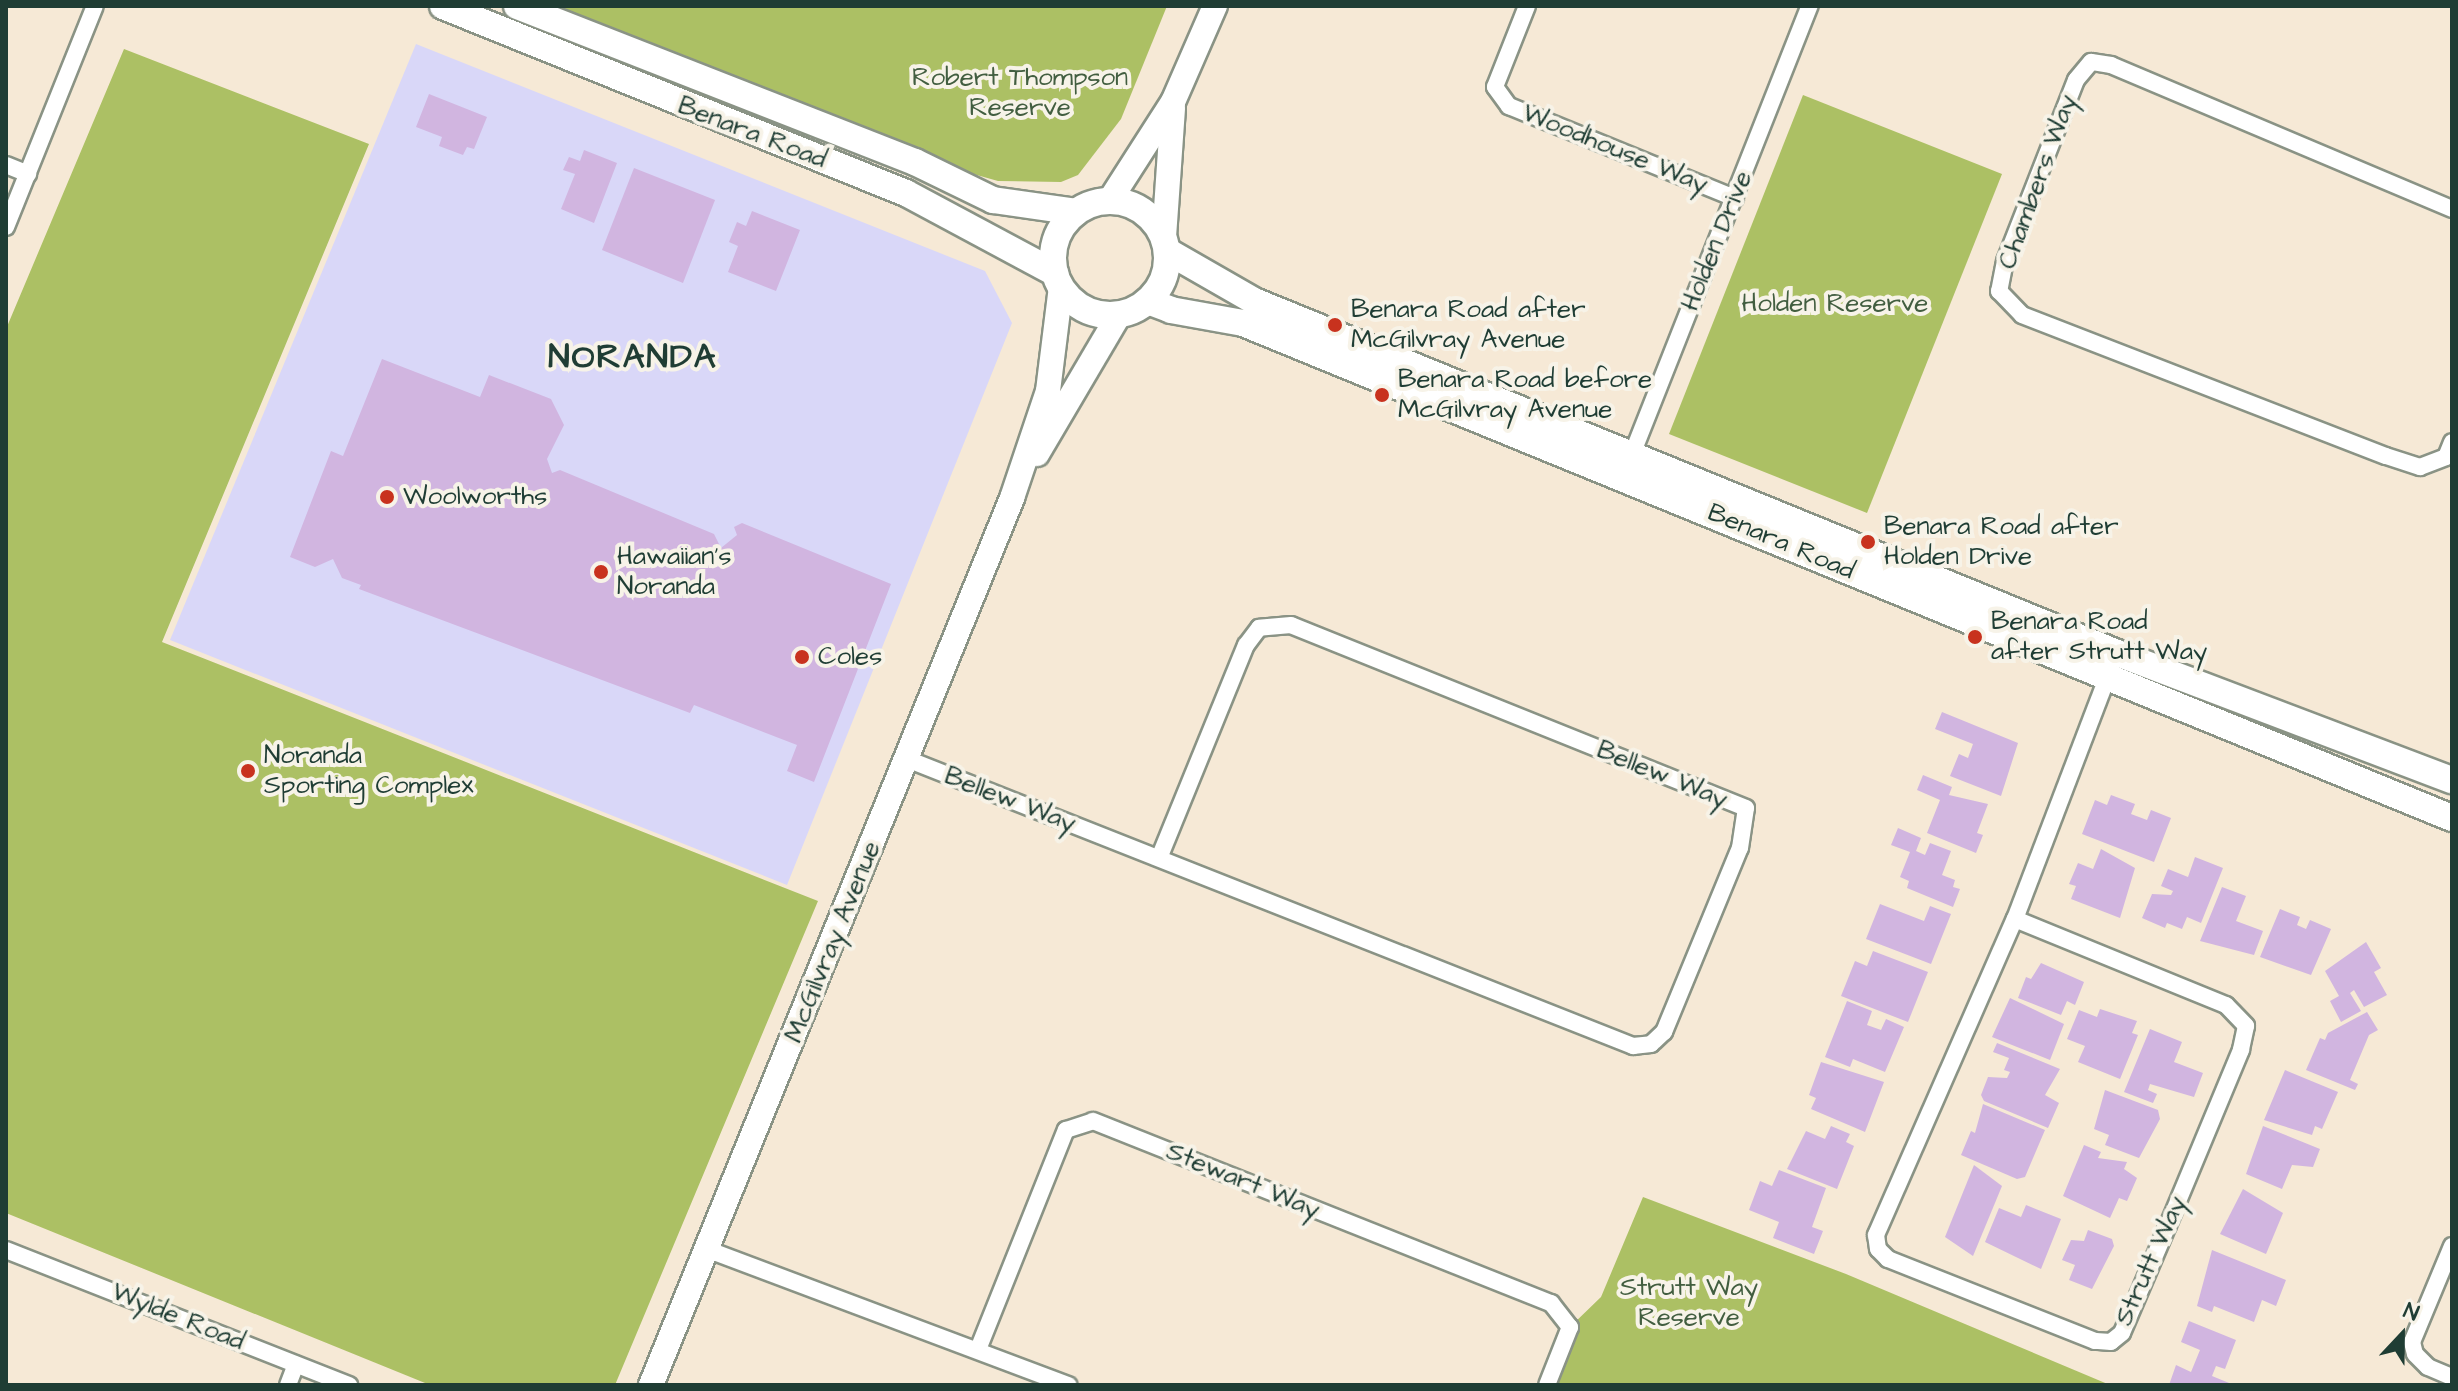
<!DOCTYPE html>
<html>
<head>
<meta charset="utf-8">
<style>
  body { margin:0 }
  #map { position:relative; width:2458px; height:1391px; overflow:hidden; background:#f6e9d6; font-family:"Architects Daughter",sans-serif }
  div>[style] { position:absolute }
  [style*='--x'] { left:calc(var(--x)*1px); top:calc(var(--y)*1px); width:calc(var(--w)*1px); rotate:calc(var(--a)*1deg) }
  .built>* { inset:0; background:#d9d7f8 }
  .green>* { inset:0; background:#acc064 }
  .building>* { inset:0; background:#d1b5e0 }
  .roads { filter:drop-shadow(2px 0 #8a9385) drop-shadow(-2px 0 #8a9385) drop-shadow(0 2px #8a9385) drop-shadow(0 -2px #8a9385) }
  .street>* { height:16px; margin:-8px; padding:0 8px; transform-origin:8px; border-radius:8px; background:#fff }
  .secondary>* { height:24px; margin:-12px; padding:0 12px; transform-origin:12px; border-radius:12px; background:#fff }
  .primary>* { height:26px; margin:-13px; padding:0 13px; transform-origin:13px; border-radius:13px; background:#fff }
  .primary>.ring { margin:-13px; padding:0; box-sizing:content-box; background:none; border:26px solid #fff; border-radius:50% }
  .dots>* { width:22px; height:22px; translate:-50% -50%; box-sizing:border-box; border:4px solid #f7f3e8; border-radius:50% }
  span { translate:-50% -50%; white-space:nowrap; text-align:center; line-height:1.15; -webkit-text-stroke:8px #f7f3e8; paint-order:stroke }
  .park-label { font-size:26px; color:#425e40 }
  .street-label { font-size:26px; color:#1f3d34 }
  .poi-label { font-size:26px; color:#1f3d34 }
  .left { translate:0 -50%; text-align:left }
  .district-label { font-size:34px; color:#1f3d34; font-weight:700; letter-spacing:2px }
  .frame { position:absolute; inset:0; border:8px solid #1f3d34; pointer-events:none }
  .north { position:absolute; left:2362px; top:1295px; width:80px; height:80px; -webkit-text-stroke:6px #f7f3e8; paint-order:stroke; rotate:22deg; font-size:22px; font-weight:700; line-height:32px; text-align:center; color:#1f3d34 }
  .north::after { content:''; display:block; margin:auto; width:28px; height:36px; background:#1f3d34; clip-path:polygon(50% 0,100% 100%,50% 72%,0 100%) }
</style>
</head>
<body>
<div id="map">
  <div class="built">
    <div style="clip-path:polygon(416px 44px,985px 271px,1012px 323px,787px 885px,170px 640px)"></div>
  </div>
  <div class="green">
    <div style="clip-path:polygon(536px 6px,1167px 6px,1121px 119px,1078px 175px,1061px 182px,998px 181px,952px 168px)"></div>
    <div style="clip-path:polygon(124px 49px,369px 144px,162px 642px,818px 901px,615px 1385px,430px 1385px,6px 1213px,6px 329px)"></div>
    <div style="clip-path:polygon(1803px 95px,2002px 174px,1867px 513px,1669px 434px)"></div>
    <div style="clip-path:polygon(1643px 1197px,1846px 1274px,2110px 1385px,1547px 1385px,1570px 1327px,1601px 1297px)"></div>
  </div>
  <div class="building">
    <div style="clip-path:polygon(429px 94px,487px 117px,474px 149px,467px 147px,463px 155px,439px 146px,442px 137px,416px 127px)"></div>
    <div style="clip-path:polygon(584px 150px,617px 163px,594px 223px,561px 209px,575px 174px,563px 170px,569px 157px,580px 161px)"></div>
    <div style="clip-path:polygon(634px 168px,715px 200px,683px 283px,602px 250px)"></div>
    <div style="clip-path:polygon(752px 211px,800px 230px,776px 291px,728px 272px,738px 246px,729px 242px,737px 222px,746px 226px)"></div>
    <div style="clip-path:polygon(382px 359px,480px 397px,489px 375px,551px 399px,564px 425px,547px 459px,552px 473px,560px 470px,714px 534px,721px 548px,737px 535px,734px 527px,742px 523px,891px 584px,814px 782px,787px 771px,797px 745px,694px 705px,690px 713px,359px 589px,361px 585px,342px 578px,333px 559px,315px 567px,290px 557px,331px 451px,343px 456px)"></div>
    <div style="clip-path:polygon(1942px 712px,2018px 743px,2001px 796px,1950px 776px,1959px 754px,1968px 758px,1973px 744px,1935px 729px)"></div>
    <div style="clip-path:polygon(1923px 775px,1952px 787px,1949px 795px,1988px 804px,1977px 833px,1983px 835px,1976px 853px,1927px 833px,1940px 800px,1917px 790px)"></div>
    <div style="clip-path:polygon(2111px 795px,2135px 804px,2131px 814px,2147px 820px,2151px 810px,2171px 818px,2154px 862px,2082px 834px,2095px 800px,2107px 805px)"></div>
    <div style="clip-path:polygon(1898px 828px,1921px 838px,1916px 851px,1925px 855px,1930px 843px,1951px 851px,1942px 875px,1955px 880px,1953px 887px,1960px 889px,1953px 907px,1907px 888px,1909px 881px,1900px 877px,1910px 852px,1891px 845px)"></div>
    <div style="clip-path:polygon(2101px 849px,2135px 868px,2120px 918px,2071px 899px,2076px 886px,2069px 884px,2078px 863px,2093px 869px)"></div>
    <div style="clip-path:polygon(2195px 857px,2223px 868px,2201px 923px,2187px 917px,2182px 929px,2167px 923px,2165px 928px,2142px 918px,2152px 894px,2171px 895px,2173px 891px,2161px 886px,2168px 869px,2188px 877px)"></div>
    <div style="clip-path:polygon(2222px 887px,2246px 896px,2236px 921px,2263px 931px,2254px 955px,2200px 941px)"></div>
    <div style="clip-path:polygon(1880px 904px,1924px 921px,1930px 906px,1951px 914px,1931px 964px,1866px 939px)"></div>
    <div style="clip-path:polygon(2280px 909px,2300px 917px,2297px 925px,2306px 929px,2310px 920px,2331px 929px,2311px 975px,2260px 957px)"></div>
    <div style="clip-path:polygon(2366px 942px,2381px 968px,2374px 972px,2387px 995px,2364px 1007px,2354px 990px,2350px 993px,2361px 1011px,2341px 1022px,2330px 1001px,2339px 996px,2325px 971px)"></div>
    <div style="clip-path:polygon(1873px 951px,1928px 972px,1908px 1022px,1841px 996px,1855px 961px,1867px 966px)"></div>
    <div style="clip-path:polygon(2041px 963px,2084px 982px,2075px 1005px,2067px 1001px,2061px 1015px,2018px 998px,2026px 977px,2031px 979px)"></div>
    <div style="clip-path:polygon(2010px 998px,2064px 1024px,2050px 1060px,1992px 1037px)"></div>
    <div style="clip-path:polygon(1847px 1001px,1872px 1011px,1867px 1025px,1881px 1030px,1886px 1019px,1904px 1027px,1885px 1072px,1853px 1059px,1850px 1067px,1825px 1057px)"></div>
    <div style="clip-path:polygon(2100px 1009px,2137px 1021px,2132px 1033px,2138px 1035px,2120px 1079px,2078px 1062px,2085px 1046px,2067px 1039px,2079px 1010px,2097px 1017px)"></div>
    <div style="clip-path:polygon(2367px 1012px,2378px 1030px,2369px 1035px,2350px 1080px,2358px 1084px,2355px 1090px,2306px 1070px,2320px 1038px,2325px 1040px,2328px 1033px)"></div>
    <div style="clip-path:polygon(2150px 1029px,2182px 1042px,2174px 1062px,2203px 1073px,2194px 1097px,2150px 1084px,2148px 1090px,2157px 1094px,2153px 1103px,2124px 1092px)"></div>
    <div style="clip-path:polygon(1997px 1043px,2060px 1069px,2045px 1095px,2059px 1103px,2048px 1128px,1984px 1101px,1981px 1095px,1988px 1077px,2007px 1078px,2010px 1072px,2004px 1070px,2009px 1058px,1993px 1052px)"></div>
    <div style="clip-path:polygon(1821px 1062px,1884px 1082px,1865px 1132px,1811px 1109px,1816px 1098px,1809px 1095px)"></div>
    <div style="clip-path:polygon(2285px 1070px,2338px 1092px,2322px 1129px,2315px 1126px,2312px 1135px,2264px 1120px)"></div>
    <div style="clip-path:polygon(2105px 1090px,2158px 1110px,2160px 1119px,2139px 1158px,2105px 1145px,2109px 1135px,2094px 1129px)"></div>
    <div style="clip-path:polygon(1983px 1104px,2045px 1130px,2025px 1177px,2017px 1179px,1961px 1155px,1971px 1131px,1975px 1133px)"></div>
    <div style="clip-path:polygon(1831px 1126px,1850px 1134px,1846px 1142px,1854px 1146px,1837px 1189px,1787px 1169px,1806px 1131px,1825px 1139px)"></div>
    <div style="clip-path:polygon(2263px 1126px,2320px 1149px,2313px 1167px,2292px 1165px,2282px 1189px,2246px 1174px)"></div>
    <div style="clip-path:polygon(2084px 1145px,2101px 1152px,2098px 1158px,2127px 1162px,2124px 1169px,2137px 1178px,2127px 1201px,2119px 1198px,2110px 1218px,2063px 1196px)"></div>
    <div style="clip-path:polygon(1974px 1165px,2002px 1186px,1973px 1256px,1945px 1237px)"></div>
    <div style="clip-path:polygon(1779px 1170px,1826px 1188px,1812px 1227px,1823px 1231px,1814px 1254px,1773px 1238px,1779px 1222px,1749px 1210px,1760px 1181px,1772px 1186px)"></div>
    <div style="clip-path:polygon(2243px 1189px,2283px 1213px,2266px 1254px,2220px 1234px)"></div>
    <div style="clip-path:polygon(2026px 1205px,2061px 1219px,2041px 1269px,1985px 1242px,1999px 1208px,2021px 1217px)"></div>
    <div style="clip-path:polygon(2088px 1230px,2112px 1239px,2114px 1246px,2092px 1289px,2069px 1280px,2075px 1265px,2062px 1260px,2071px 1240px,2084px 1241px)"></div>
    <div style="clip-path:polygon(2212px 1250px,2286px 1280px,2276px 1306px,2262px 1300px,2254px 1322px,2214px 1306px,2212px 1312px,2197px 1306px)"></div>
    <div style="clip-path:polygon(2189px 1321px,2236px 1340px,2225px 1369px,2216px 1366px,2212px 1376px,2234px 1385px,2169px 1385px,2176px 1365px,2191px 1372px,2200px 1350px,2181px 1342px)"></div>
  </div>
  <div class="roads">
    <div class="street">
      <div style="--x:1527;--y:6;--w:87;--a:111.6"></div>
      <div style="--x:1495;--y:87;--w:24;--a:54"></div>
      <div style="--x:1509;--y:106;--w:244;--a:22.2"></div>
      <div style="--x:6;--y:165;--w:24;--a:22"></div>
      <div style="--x:2452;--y:209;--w:370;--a:-157.1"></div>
      <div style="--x:2111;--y:65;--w:20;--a:-171"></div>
      <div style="--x:2091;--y:62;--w:23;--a:130"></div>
      <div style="--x:2076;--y:80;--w:194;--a:111.4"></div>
      <div style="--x:2005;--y:261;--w:31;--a:101"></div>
      <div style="--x:1999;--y:291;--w:33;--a:46"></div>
      <div style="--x:2022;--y:315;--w:390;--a:21.2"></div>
      <div style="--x:2386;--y:456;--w:36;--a:18"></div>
      <div style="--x:2420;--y:467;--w:28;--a:-21"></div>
      <div style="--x:2446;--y:457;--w:16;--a:-68"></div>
      <div style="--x:6;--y:227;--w:238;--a:-68.1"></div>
      <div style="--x:1629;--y:462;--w:491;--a:-68.4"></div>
      <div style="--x:907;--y:759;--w:781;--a:21.57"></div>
      <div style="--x:1633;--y:1046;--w:18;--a:-6"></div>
      <div style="--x:1651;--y:1044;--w:18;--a:-43"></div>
      <div style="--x:1664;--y:1032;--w:199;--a:-67.6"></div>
      <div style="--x:1740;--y:848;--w:40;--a:-81.5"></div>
      <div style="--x:1746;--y:808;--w:490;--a:-158.1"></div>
      <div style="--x:1291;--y:625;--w:32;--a:175"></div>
      <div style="--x:1259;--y:628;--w:21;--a:127"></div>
      <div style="--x:1246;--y:645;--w:230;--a:112.2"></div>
      <div style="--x:2015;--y:919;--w:228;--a:22.2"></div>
      <div style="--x:2226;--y:1005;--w:29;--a:46"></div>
      <div style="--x:2246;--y:1026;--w:25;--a:102"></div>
      <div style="--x:2241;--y:1050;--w:190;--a:112.6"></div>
      <div style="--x:2168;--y:1225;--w:117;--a:113.1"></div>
      <div style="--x:2122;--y:1333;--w:14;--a:141"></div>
      <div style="--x:2111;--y:1342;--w:16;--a:-176"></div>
      <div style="--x:2095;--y:1341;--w:223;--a:-158.4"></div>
      <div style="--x:1888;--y:1259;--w:14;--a:-135"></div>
      <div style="--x:1878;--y:1249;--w:14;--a:-98"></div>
      <div style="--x:1876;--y:1235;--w:345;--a:-66.3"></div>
      <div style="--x:2015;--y:919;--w:267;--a:-69.1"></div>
      <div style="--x:2452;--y:1246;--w:104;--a:112.6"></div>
      <div style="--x:2412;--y:1342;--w:12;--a:76"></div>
      <div style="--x:2415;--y:1354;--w:18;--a:45"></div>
      <div style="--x:2428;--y:1367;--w:26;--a:23"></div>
      <div style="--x:6;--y:1250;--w:369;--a:21.5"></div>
      <div style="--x:709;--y:1250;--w:384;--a:20.6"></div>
      <div style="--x:979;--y:1347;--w:234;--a:-68.2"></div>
      <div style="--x:1066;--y:1130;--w:28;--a:-18"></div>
      <div style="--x:1093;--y:1121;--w:493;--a:21.7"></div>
      <div style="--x:1551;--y:1303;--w:31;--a:52"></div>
      <div style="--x:1570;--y:1327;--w:62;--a:111.6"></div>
      <div style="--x:288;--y:1385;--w:22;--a:-69"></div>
    </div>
    <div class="secondary">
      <div style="--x:1110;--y:200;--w:117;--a:-57.3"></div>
      <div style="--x:1173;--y:102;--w:105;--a:-66.4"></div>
      <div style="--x:1164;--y:237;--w:129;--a:-86"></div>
      <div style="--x:1037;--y:454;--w:161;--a:-59.5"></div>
      <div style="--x:651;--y:1385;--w:958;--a:-67.85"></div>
      <div style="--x:1012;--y:498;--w:113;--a:-71.4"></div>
      <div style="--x:1048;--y:391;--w:105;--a:-82.9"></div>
    </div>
    <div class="primary">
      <div style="--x:443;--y:6;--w:499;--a:22"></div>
      <div style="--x:906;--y:193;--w:169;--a:28.2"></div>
      <div style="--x:517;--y:6;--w:427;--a:21.4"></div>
      <div style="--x:915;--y:162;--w:87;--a:26"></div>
      <div style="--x:993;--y:200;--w:84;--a:8.2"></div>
      <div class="ring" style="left:1053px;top:201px;width:88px;height:88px"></div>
      <div style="--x:1167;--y:251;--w:100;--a:29.9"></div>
      <div style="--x:1254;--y:301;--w:932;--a:22.19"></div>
      <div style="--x:2117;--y:653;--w:358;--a:20.8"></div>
      <div style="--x:1148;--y:301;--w:25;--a:21"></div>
      <div style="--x:1171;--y:310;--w:73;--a:10.2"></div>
      <div style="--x:1243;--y:323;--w:1306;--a:22.27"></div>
    </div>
  </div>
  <div class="dots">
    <div style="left:1335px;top:325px;background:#c8321e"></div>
    <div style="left:1382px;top:395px;background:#c8321e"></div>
    <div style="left:387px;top:497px;background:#c8321e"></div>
    <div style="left:1868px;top:542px;background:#c8321e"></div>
    <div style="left:601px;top:572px;background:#c8321e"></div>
    <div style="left:1975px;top:637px;background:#c8321e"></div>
    <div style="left:802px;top:657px;background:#c8321e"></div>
    <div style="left:248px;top:771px;background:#c8321e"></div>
  </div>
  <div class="park-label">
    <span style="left:1020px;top:93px">Robert Thompson<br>Reserve</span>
    <span style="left:1835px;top:304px">Holden Reserve</span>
    <span style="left:1689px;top:1303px">Strutt Way<br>Reserve</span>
  </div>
  <div class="street-label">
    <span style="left:752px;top:133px;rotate:21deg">Benara Road</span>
    <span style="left:1615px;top:149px;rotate:22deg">Woodhouse Way</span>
    <span style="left:2038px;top:182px;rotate:-70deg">Chambers Way</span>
    <span style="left:1717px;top:241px;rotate:-68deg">Holden Drive</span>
    <span style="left:1781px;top:542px;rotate:23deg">Benara Road</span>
    <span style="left:1662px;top:775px;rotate:22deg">Bellew Way</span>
    <span style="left:1010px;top:800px;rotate:21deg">Bellew Way</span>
    <span style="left:833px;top:942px;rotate:-68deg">McGilvray Avenue</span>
    <span style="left:1243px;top:1181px;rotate:22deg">Stewart Way</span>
    <span style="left:2151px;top:1261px;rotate:-66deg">Strutt Way</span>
    <span style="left:178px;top:1317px;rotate:22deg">Wylde Road</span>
  </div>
  <div class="poi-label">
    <span class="left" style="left:1351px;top:325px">Benara Road after<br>McGilvray Avenue</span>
    <span class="left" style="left:1398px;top:395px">Benara Road before<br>McGilvray Avenue</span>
    <span class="left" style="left:403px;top:497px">Woolworths</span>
    <span class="left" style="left:1884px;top:542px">Benara Road after<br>Holden Drive</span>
    <span class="left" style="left:617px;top:572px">Hawaiian's<br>Noranda</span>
    <span class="left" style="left:1991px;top:637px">Benara Road<br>after Strutt Way</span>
    <span class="left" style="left:818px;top:657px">Coles</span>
    <span class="left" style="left:264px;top:771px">Noranda<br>Sporting Complex</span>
  </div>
  <div class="district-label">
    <span style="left:633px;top:358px">NORANDA</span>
  </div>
  <div class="frame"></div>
  <div class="north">N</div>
</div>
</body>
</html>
